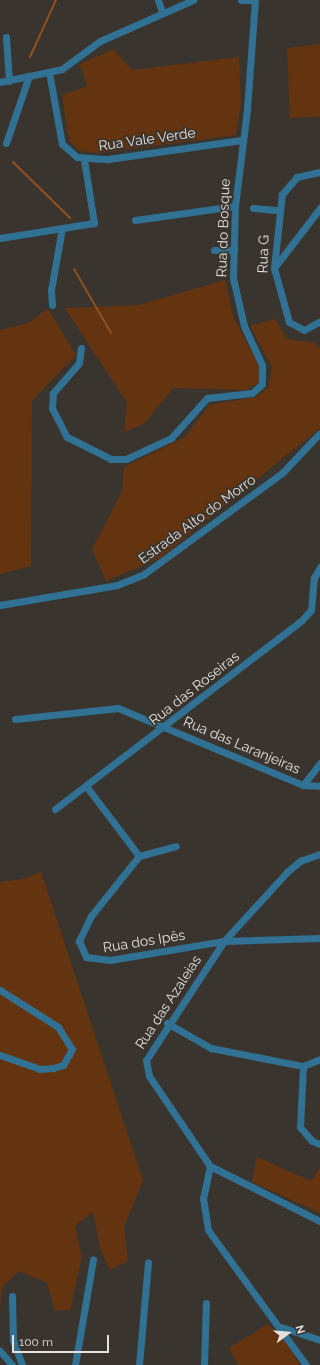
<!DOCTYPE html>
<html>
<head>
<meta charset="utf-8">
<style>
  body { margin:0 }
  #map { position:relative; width:320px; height:1365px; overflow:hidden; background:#3a342f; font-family:Raleway,sans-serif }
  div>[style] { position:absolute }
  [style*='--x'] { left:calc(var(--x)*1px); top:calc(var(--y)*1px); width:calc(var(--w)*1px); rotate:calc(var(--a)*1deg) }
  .green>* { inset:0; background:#63340f }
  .stream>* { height:2px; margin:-1px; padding:0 1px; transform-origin:1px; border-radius:1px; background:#8f5121 }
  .minor>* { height:7px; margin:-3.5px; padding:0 3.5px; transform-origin:3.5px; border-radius:3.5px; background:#317193 }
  span { translate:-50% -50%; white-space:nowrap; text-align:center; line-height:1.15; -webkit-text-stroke:3.5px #3a342f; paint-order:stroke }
  .street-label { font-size:14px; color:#e5e1de }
  .north { position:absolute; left:268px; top:1313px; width:40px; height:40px; -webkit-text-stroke:3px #3a342f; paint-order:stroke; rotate:74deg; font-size:11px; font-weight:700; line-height:16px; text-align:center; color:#e5e1de }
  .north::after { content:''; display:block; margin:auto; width:14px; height:18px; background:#e5e1de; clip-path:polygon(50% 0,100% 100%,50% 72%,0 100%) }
  .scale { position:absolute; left:12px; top:1335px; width:97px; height:18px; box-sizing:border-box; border:2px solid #e5e1de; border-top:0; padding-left:5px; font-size:12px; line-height:14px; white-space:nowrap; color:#e5e1de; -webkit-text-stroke:3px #3a342f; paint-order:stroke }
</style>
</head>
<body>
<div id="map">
  <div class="green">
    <div style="clip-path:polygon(320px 44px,320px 117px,290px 118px,287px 48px)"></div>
    <div style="clip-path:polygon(113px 49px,132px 70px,239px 57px,241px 102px,236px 135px,99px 153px,79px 151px,69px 140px,62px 95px,87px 86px,80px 64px)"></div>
    <div style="clip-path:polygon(225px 280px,233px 316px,259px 366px,260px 382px,246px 390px,173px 388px,144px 424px,124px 432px,127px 403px,65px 308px,139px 305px)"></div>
    <div style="clip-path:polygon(48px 309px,76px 355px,32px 401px,31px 566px,0 574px,0 330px,28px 323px)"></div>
    <div style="clip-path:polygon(275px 319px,287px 339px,316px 343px,320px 349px,320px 428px,160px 558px,106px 581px,92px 549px,122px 491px,124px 467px,185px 437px,209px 405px,256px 397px,268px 387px,272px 367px,250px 326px)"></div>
    <div style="clip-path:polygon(41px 872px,143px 1180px,124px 1227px,128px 1261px,110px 1270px,100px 1248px,93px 1212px,75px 1226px,82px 1257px,70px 1310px,55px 1311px,47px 1283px,19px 1271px,2px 1287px,0 1310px,0 882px,23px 879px)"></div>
    <div style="clip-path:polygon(257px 1157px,311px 1181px,320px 1167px,320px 1213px,252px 1182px)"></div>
    <div style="clip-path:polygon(268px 1324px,283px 1339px,300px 1365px,238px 1365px,229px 1348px)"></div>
  </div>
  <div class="stream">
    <div style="--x:30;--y:57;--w:63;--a:-65.5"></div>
    <div style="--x:13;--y:162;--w:80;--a:44.5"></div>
    <div style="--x:74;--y:269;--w:74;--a:60"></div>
  </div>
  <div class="minor">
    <div style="--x:158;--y:0;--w:13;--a:72"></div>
    <div style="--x:241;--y:0;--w:12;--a:0"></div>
    <div style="--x:6;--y:37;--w:44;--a:86.1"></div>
    <div style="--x:49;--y:72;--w:73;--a:79.8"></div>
    <div style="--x:62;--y:144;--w:20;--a:41"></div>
    <div style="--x:77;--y:157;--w:31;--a:4"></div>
    <div style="--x:108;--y:159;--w:135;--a:-8.1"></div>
    <div style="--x:0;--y:82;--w:63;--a:-11.8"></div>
    <div style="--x:62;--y:69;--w:47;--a:-36.4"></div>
    <div style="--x:100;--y:41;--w:102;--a:-23.8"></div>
    <div style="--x:6;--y:143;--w:71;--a:-71.1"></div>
    <div style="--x:320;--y:172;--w:24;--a:168"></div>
    <div style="--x:297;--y:177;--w:23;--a:131"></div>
    <div style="--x:282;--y:194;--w:74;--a:96.2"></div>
    <div style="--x:274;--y:268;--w:56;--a:74.5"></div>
    <div style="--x:289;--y:322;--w:17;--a:28"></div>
    <div style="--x:304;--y:330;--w:18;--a:-29"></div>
    <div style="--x:253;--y:208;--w:25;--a:5"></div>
    <div style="--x:135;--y:220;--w:101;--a:-8"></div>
    <div style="--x:0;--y:238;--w:95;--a:-9.1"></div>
    <div style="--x:94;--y:223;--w:64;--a:-99"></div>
    <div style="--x:214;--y:250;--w:20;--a:0"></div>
    <div style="--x:274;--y:268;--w:76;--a:-52.5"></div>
    <div style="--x:52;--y:305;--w:15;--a:-94"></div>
    <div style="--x:51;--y:290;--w:63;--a:-79.9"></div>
    <div style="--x:81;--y:348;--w:15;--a:98"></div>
    <div style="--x:79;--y:363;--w:40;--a:131"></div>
    <div style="--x:53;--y:393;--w:15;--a:94"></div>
    <div style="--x:52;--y:408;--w:33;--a:63"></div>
    <div style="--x:67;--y:437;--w:49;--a:26.6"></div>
    <div style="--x:111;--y:459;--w:15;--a:0"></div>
    <div style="--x:126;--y:459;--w:50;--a:-25"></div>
    <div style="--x:171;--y:438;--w:54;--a:-48"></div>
    <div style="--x:207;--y:398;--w:45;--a:-6.3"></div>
    <div style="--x:252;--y:393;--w:13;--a:-42"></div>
    <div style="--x:262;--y:384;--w:19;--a:-90"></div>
    <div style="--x:262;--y:365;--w:43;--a:-114.8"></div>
    <div style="--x:244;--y:326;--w:49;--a:-102.9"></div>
    <div style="--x:233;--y:278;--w:72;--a:-88.4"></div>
    <div style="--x:235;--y:206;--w:98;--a:-82.9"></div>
    <div style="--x:247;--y:109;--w:109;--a:-85.8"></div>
    <div style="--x:0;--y:605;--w:119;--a:-9.7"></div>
    <div style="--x:117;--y:585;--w:29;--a:-22"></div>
    <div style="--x:144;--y:574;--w:171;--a:-36.2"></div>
    <div style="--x:282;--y:473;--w:55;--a:-46.5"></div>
    <div style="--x:15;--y:719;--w:104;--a:-6.1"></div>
    <div style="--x:118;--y:708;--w:200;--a:22.6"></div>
    <div style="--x:303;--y:785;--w:17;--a:3"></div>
    <div style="--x:303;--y:785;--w:28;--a:-52"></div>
    <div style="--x:86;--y:786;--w:88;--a:52.9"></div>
    <div style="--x:139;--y:856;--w:77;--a:128.7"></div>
    <div style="--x:91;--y:916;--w:28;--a:116"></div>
    <div style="--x:79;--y:941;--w:17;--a:66"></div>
    <div style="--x:86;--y:957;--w:24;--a:7"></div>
    <div style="--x:110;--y:960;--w:116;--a:-9.5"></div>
    <div style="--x:224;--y:941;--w:96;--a:-1.8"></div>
    <div style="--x:55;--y:809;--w:311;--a:-37.4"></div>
    <div style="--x:302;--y:620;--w:13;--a:-48"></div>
    <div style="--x:311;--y:610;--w:32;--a:-85"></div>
    <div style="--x:314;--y:578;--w:13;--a:-61"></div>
    <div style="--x:320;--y:854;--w:21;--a:161"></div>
    <div style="--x:300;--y:861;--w:17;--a:140"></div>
    <div style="--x:287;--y:872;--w:93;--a:132.4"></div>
    <div style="--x:224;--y:941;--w:142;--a:123.2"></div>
    <div style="--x:146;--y:1060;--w:16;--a:79"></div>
    <div style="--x:149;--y:1076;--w:109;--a:55.9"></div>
    <div style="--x:210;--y:1166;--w:123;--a:26.6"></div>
    <div style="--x:139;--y:856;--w:38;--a:-15"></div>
    <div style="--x:0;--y:990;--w:69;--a:32.5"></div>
    <div style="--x:58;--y:1027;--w:26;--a:58"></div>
    <div style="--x:72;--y:1049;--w:18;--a:119"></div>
    <div style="--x:63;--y:1065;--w:10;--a:163"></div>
    <div style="--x:53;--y:1068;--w:13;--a:176"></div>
    <div style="--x:40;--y:1069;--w:42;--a:-160.7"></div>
    <div style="--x:167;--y:1023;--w:51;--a:29.6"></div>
    <div style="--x:211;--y:1048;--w:94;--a:11.1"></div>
    <div style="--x:303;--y:1066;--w:61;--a:92.8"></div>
    <div style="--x:300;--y:1127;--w:18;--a:49"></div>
    <div style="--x:312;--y:1141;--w:9;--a:21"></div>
    <div style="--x:303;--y:1066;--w:18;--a:-22"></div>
    <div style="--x:210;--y:1166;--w:33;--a:102"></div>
    <div style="--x:203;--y:1198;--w:32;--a:81"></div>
    <div style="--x:208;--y:1230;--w:167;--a:54"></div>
    <div style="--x:12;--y:1296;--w:44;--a:88.7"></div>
    <div style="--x:13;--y:1340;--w:27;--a:70"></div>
    <div style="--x:281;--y:1327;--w:41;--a:18.4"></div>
    <div style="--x:0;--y:1351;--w:18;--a:49"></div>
    <div style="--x:75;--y:1365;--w:107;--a:-80.3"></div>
    <div style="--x:139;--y:1365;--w:103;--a:-85"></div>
    <div style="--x:204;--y:1365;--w:62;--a:-88.2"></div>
  </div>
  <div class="street-label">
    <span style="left:147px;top:139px;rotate:-8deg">Rua Vale Verde</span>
    <span style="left:223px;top:228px;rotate:-88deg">Rua do Bosque</span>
    <span style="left:263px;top:254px;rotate:-88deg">Rua G</span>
    <span style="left:197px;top:519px;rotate:-36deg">Estrada Alto do Morro</span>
    <span style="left:194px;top:688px;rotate:-38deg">Rua das Roseiras</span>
    <span style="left:242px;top:745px;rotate:23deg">Rua das Laranjeiras</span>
    <span style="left:144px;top:941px;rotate:-9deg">Rua dos Ipês</span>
    <span style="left:168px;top:1002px;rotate:-57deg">Rua das Azaleias</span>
  </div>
  <div class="north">N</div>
  <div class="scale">100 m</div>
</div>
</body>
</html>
